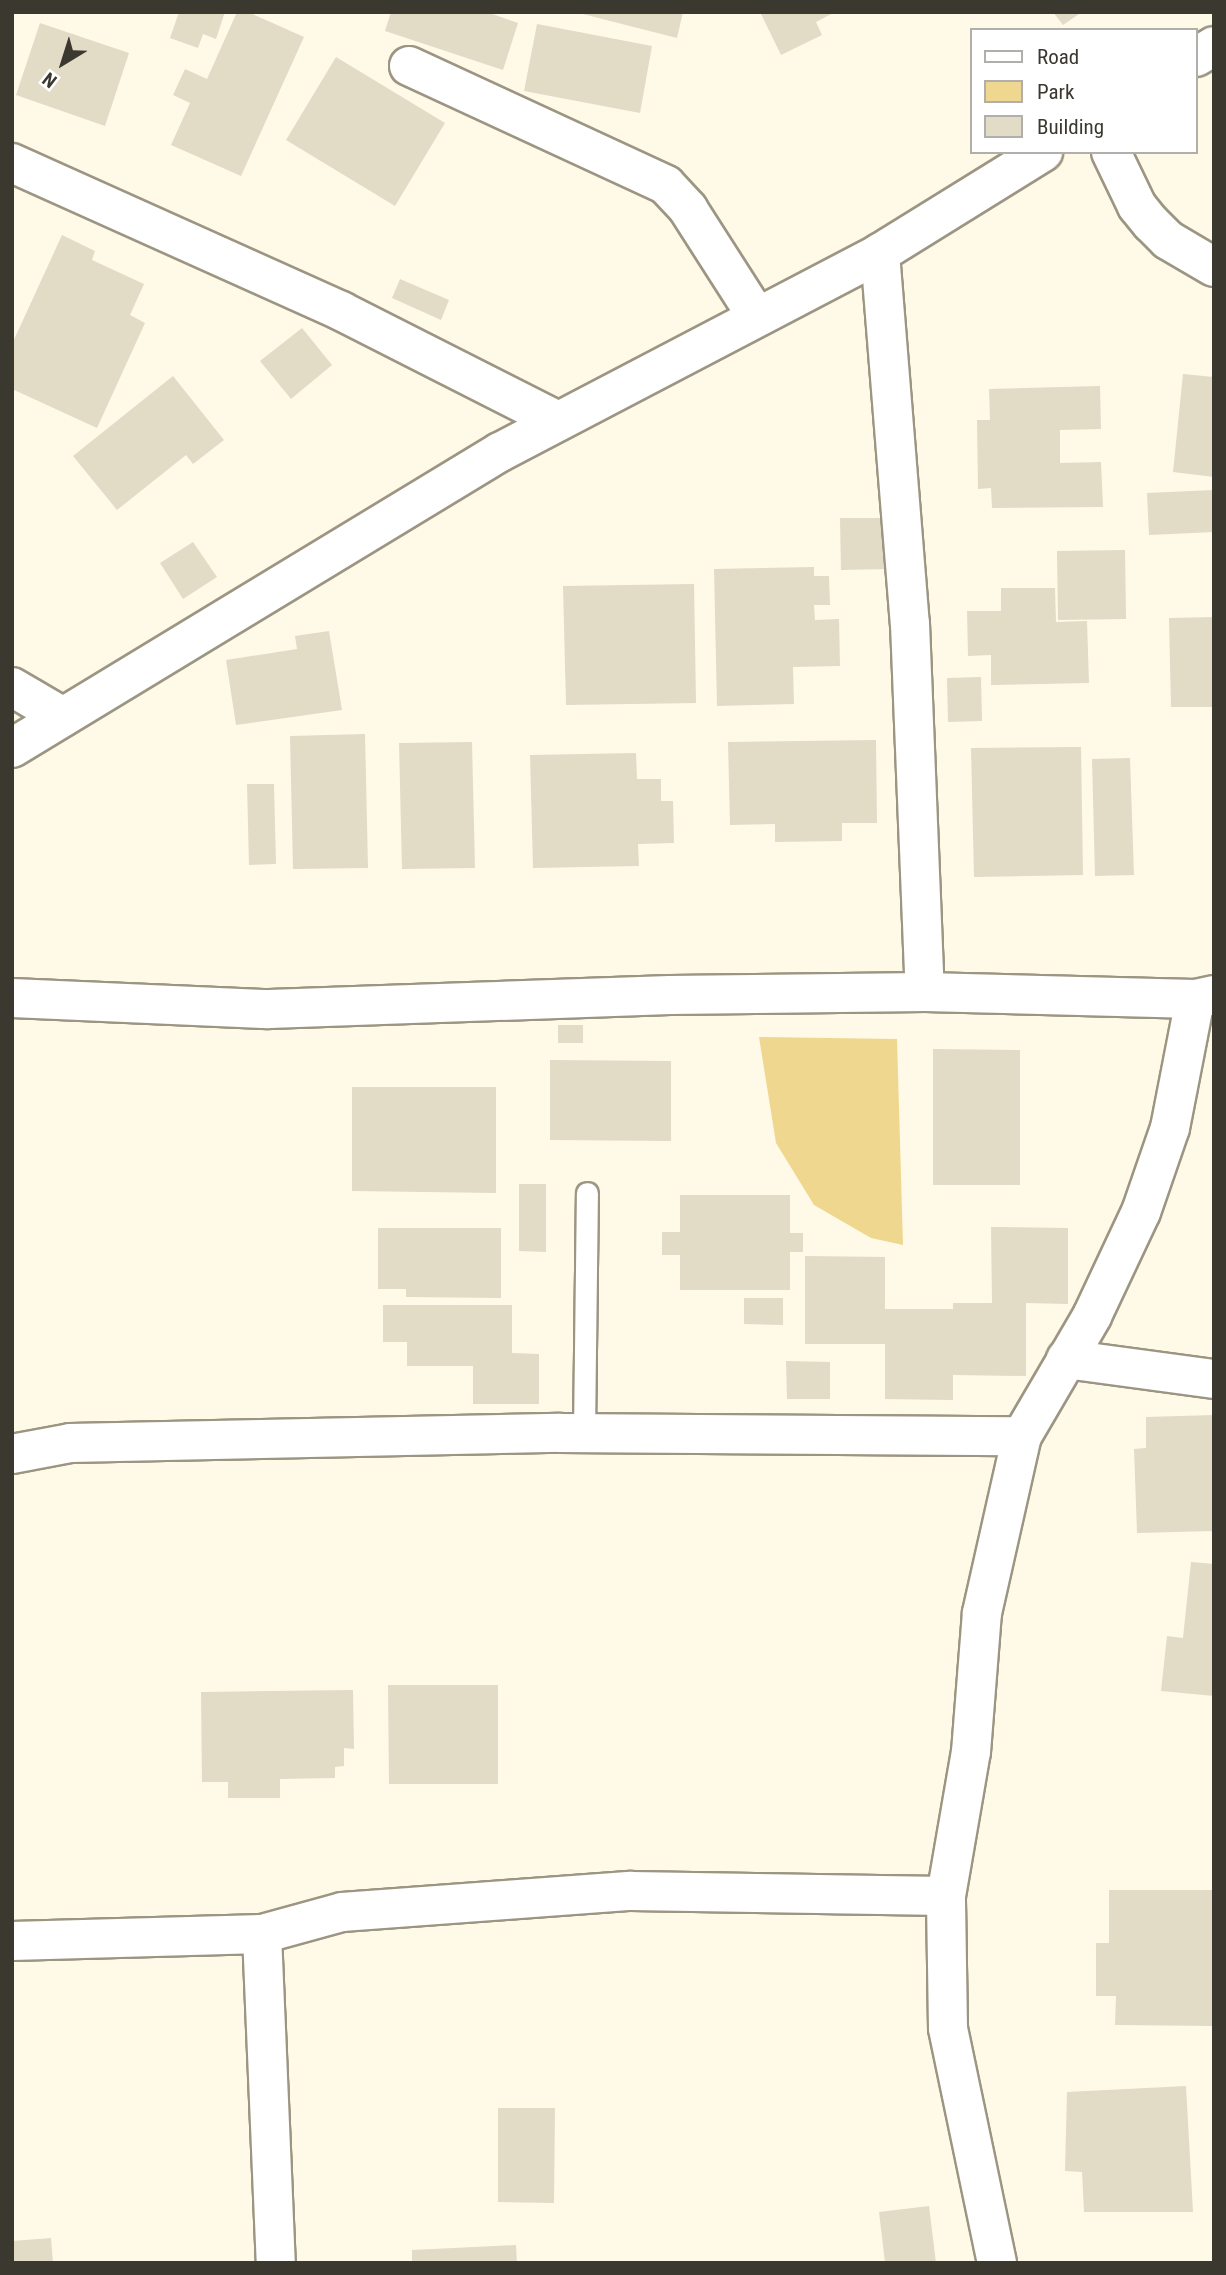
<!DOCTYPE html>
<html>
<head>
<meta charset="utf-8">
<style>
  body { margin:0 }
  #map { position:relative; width:1226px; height:2275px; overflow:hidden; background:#fff9e8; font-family:"Roboto Condensed",sans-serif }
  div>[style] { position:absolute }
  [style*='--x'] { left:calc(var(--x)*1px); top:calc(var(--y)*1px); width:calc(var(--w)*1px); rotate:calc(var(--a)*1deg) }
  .green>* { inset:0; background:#f0d790 }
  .building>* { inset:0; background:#e2dbc6 }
  .roads { filter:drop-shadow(2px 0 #9c9582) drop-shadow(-2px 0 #9c9582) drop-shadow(0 2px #9c9582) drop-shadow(0 -2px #9c9582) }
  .service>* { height:21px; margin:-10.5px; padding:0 10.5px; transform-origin:10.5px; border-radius:10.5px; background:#fff }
  .minor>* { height:38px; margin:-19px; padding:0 19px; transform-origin:19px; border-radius:19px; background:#fff }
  span { translate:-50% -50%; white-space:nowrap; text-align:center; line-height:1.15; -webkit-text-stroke:6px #fff; paint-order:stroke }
  .frame { position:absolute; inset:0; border:14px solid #3a382f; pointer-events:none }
  .legend { position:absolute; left:970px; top:28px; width:228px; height:126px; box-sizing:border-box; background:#fff; border:2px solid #b0afac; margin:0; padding:9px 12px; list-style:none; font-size:21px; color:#3a382f }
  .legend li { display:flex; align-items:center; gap:14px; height:35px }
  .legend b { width:35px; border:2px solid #b0afac }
  .north { position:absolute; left:28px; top:28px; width:70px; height:70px; -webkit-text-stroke:5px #fff; paint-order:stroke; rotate:218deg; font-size:19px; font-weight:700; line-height:28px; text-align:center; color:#3a382f }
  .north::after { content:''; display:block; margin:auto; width:24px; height:32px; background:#3a382f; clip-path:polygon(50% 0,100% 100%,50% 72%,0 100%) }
</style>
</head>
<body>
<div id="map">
  <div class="green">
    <div style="clip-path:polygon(759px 1037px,897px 1039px,903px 1245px,871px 1238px,814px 1205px,776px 1143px)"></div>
  </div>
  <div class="building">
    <div style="clip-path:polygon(179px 12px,225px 12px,216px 39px,203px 34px,198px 48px,170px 38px)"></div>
    <div style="clip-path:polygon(237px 12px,248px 12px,304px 37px,241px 176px,171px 145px,190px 103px,173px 95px,185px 69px,207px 79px)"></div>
    <div style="clip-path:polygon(391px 12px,487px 12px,518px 23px,503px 70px,385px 31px)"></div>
    <div style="clip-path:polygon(575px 12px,683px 12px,677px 38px)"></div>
    <div style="clip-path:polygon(760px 12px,835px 12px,816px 22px,822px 35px,781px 55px)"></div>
    <div style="clip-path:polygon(1053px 12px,1082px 12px,1063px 25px)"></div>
    <div style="clip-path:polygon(40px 23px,129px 53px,105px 126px,16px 95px)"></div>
    <div style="clip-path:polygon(537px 24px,652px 46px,640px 113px,524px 91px)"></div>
    <div style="clip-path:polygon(336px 57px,445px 123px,395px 206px,286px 140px)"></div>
    <div style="clip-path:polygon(62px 235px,95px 251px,92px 260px,144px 284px,130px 315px,145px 323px,97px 428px,12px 389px,12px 344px)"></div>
    <div style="clip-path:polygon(400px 279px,449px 300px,441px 320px,392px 298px)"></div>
    <div style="clip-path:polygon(302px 328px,332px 365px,291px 399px,260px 361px)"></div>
    <div style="clip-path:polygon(1183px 374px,1214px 377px,1214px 477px,1173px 472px)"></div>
    <div style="clip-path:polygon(173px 376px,224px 440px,193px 464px,186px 455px,117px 510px,73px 456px)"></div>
    <div style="clip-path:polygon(1100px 386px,1101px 429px,1060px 430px,1060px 463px,1101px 462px,1103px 507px,992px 508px,991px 488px,978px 489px,977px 420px,990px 420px,989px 389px)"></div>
    <div style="clip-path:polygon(1214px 490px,1214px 532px,1149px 535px,1147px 493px)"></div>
    <div style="clip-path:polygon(840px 518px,890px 518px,891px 569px,841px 570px)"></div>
    <div style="clip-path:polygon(193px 542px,217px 577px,183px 599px,160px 563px)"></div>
    <div style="clip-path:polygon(1125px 550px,1126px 619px,1058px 620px,1057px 551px)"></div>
    <div style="clip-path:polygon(814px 567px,814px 576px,829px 576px,830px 605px,814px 605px,815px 620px,839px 619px,840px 666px,793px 667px,794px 704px,717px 706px,714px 569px)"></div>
    <div style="clip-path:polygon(694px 584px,696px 703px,566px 705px,563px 586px)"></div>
    <div style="clip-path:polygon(1001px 588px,1055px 588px,1056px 622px,1087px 621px,1089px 683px,991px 685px,991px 655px,968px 656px,967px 611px,1001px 611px)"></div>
    <div style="clip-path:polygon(1214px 617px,1214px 707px,1171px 707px,1169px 618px)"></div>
    <div style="clip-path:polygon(329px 631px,342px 710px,236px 725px,226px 660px,297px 649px,295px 636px)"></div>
    <div style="clip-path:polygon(981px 677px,982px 721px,948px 722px,947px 678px)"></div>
    <div style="clip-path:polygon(365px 734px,368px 868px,293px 869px,290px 736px)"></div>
    <div style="clip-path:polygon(876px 740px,877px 823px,842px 823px,842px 841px,775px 842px,775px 824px,730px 825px,728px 742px)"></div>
    <div style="clip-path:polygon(472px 742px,475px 868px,402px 869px,399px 743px)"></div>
    <div style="clip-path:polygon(1081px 747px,1083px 875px,974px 877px,971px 748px)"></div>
    <div style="clip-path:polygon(636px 753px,637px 779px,661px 779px,661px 801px,673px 801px,674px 843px,638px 844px,639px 866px,533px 868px,530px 755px)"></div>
    <div style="clip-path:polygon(1130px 758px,1134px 875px,1095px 876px,1092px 759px)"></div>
    <div style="clip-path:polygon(247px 784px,274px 784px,276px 864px,249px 865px)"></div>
    <div style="clip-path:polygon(558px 1025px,583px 1025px,583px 1043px,558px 1043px)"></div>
    <div style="clip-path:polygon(933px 1049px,1020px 1050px,1020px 1185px,933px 1185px)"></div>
    <div style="clip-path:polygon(550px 1060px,671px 1061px,671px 1141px,550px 1140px)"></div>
    <div style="clip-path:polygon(352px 1087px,496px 1087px,496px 1193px,352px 1191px)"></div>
    <div style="clip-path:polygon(519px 1184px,546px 1184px,546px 1252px,519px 1251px)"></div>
    <div style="clip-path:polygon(680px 1195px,790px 1195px,790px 1233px,803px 1233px,803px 1252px,790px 1252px,790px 1290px,680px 1290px,680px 1255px,662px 1255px,662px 1232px,680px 1232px)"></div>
    <div style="clip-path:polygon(991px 1227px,1068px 1228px,1068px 1304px,1026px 1303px,1026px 1376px,953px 1375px,953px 1400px,885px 1399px,885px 1344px,805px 1344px,805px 1256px,885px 1257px,885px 1309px,953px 1309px,953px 1303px,992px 1303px)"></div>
    <div style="clip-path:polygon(378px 1228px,501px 1228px,501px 1298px,406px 1297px,406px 1289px,378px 1289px)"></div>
    <div style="clip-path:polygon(744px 1298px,783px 1298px,783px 1325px,744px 1324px)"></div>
    <div style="clip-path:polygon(383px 1305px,512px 1305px,512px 1353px,539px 1354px,539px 1404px,473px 1404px,473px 1366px,407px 1366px,407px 1342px,383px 1342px)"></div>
    <div style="clip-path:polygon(786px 1361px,830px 1362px,830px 1399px,787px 1399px)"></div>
    <div style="clip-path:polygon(1214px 1415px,1214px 1531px,1137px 1533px,1134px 1449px,1146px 1448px,1146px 1417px)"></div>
    <div style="clip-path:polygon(1191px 1562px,1214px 1564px,1214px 1696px,1161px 1691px,1167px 1636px,1183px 1638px)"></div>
    <div style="clip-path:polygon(388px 1685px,498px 1685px,498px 1784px,389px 1784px)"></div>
    <div style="clip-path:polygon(353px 1690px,354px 1749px,344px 1748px,344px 1766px,335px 1767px,335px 1778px,280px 1779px,280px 1798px,228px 1798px,228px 1782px,202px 1782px,201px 1692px)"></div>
    <div style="clip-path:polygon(1109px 1890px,1214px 1890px,1214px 2026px,1115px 2025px,1116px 1996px,1096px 1996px,1096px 1943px,1109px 1943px)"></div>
    <div style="clip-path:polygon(1186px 2086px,1193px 2212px,1084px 2212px,1082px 2172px,1065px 2171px,1067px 2092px)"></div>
    <div style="clip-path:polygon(498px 2108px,555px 2108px,554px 2203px,498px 2202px)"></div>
    <div style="clip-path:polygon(929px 2206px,936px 2263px,885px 2263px,879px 2212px)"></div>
    <div style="clip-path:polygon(51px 2238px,53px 2263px,12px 2263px,12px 2241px)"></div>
    <div style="clip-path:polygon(516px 2245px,517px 2263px,412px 2263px,412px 2250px)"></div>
  </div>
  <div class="roads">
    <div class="service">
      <div style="--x:584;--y:1433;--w:240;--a:-89.3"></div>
    </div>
    <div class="minor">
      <div style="--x:1196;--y:57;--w:21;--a:-31"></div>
      <div style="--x:409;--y:66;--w:283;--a:24.8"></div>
      <div style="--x:666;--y:185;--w:33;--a:47"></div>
      <div style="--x:688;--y:209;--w:128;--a:57.4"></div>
      <div style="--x:1111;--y:152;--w:60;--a:64.3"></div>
      <div style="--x:1137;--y:206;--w:22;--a:51"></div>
      <div style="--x:1151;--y:223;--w:24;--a:45"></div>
      <div style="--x:1168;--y:240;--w:53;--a:30.4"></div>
      <div style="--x:12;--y:163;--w:361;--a:24.2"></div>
      <div style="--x:341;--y:311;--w:243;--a:26.9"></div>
      <div style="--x:880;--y:253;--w:372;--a:85.4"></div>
      <div style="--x:910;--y:624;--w:368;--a:87.7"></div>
      <div style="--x:12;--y:687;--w:59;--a:30.5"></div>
      <div style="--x:12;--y:748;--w:571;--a:-31.24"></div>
      <div style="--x:500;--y:452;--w:429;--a:-27.6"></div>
      <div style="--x:880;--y:253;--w:192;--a:-31.8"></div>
      <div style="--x:12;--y:998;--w:257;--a:2.5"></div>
      <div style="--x:269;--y:1009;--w:401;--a:-2"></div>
      <div style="--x:670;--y:995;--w:255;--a:-0.7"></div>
      <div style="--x:925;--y:992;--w:270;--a:1.5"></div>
      <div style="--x:1195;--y:999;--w:19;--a:-12"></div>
      <div style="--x:1066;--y:1359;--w:149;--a:7.7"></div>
      <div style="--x:12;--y:1454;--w:59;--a:-10.7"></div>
      <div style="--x:70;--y:1443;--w:490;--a:-1.2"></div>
      <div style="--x:560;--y:1433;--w:462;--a:0.4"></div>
      <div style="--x:262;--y:1934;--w:329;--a:87.6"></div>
      <div style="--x:12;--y:1941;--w:250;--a:-1.6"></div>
      <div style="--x:262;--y:1934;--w:83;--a:-15.4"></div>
      <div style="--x:342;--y:1912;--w:290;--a:-4.2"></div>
      <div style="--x:631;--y:1891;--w:315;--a:0.9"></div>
      <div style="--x:997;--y:2263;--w:240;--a:-101.8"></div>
      <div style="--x:948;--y:2028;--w:132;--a:-90.9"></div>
      <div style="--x:946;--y:1896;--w:146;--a:-80.2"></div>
      <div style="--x:971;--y:1752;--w:139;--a:-85.5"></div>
      <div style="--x:982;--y:1613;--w:181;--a:-77.3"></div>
      <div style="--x:1022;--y:1436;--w:139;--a:-59.7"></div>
      <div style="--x:1092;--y:1316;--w:115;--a:-64.8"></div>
      <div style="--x:1141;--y:1212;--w:89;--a:-71"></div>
      <div style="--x:1170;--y:1128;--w:131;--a:-79"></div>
    </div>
  </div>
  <div class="frame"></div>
  <ul class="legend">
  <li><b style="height:9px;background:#fff"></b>Road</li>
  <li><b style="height:19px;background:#f0d790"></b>Park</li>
  <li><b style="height:19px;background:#e2dbc6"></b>Building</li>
  </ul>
  <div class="north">N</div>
</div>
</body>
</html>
